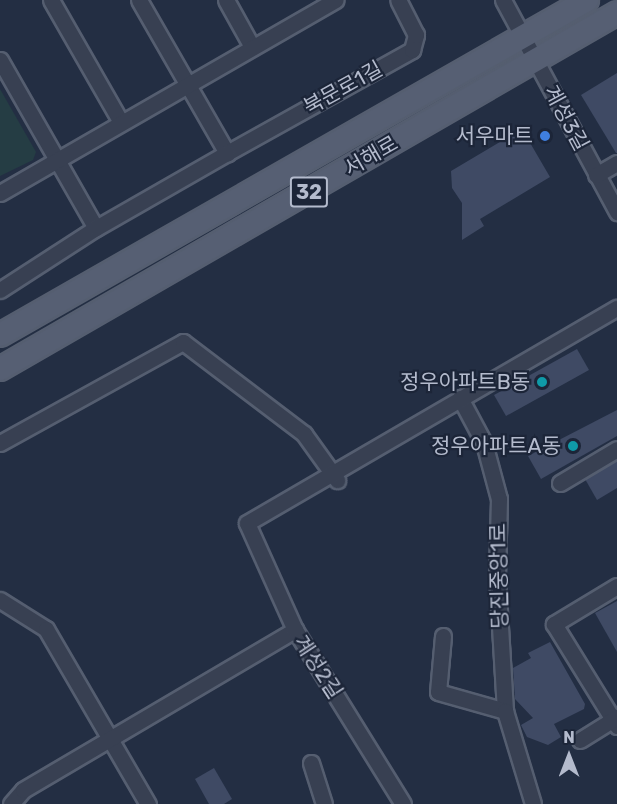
<!DOCTYPE html>
<html>
<head>
<meta charset="utf-8">
<style>
  body { margin:0 }
  #map { position:relative; width:617px; height:804px; overflow:hidden; background:#232e43; font-family:Rubik,"Noto Sans KR",sans-serif }
  div>[style] { position:absolute }
  [style*='--x'] { left:calc(var(--x)*1px); top:calc(var(--y)*1px); width:calc(var(--w)*1px); rotate:calc(var(--a)*1deg) }
  .green>* { inset:0; background:#253d44 }
  .building>* { inset:0; background:#3f4a64 }
  .roads { filter:drop-shadow(2px 0 #555e70) drop-shadow(-2px 0 #555e70) drop-shadow(0 2px #555e70) drop-shadow(0 -2px #555e70) }
  .street>* { height:15px; margin:-7.5px; padding:0 7.5px; transform-origin:7.5px; border-radius:7.5px; background:#384052 }
  .primary>* { height:22px; margin:-11px; padding:0 11px; transform-origin:11px; border-radius:11px; background:#565f73 }
  .dots>* { width:16px; height:16px; translate:-50% -50%; box-sizing:border-box; border:3px solid #1c2538; border-radius:50% }
  span { translate:-50% -50%; white-space:nowrap; text-align:center; line-height:1.15; -webkit-text-stroke:4.5px #1c2538; paint-order:stroke }
  .shield-label span { padding:2px 4px; background:#1c2538; border:2px solid; border-radius:4px; -webkit-text-stroke-width:0 }
  .shield-label { font-size:20px; color:#b4bbcd; font-weight:700 }
  .street-label { font-size:21px; color:#b4bbcd }
  .poi-label { font-size:21px; color:#b4bbcd }
  .right { translate:-100% -50%; text-align:right }
  .north { position:absolute; left:539px; top:726px; width:60px; height:60px; -webkit-text-stroke:4px #1c2538; paint-order:stroke; rotate:0deg; font-size:16px; font-weight:700; line-height:24px; text-align:center; color:#b4bbcd }
  .north::after { content:''; display:block; margin:auto; width:21px; height:27px; background:#b4bbcd; clip-path:polygon(50% 0,100% 100%,50% 72%,0 100%) }
</style>
</head>
<body>
<div id="map">
  <div class="green">
    <div style="clip-path:polygon(0 89px,36px 152px,33px 160px,0 176px)"></div>
  </div>
  <div class="building">
    <div style="clip-path:polygon(617px 73px,617px 153px,616px 153px,581px 95px)"></div>
    <div style="clip-path:polygon(522px 129px,550px 177px,480px 219px,484px 226px,462px 240px,462px 203px,452px 188px,451px 171px)"></div>
    <div style="clip-path:polygon(577px 349px,589px 370px,506px 416px,494px 395px)"></div>
    <div style="clip-path:polygon(617px 410px,617px 436px,541px 479px,528px 456px)"></div>
    <div style="clip-path:polygon(617px 460px,617px 488px,597px 500px,585px 479px)"></div>
    <div style="clip-path:polygon(617px 601px,617px 652px,595px 613px)"></div>
    <div style="clip-path:polygon(550px 642px,585px 704px,584px 709px,554px 724px,561px 737px,548px 745px,527px 737px,521px 725px,533px 718px,515px 699px,513px 668px,531px 658px,528px 653px)"></div>
    <div style="clip-path:polygon(214px 768px,232px 799px,224px 804px,209px 804px,195px 779px)"></div>
  </div>
  <div class="roads">
    <div class="street">
      <div style="--x:51;--y:0;--w:141;--a:60.2"></div>
      <div style="--x:139;--y:0;--w:177;--a:60.1"></div>
      <div style="--x:227;--y:153;--w:212;--a:-29.1"></div>
      <div style="--x:412;--y:50;--w:16;--a:-75"></div>
      <div style="--x:416;--y:35;--w:39;--a:-117"></div>
      <div style="--x:226;--y:0;--w:54;--a:61"></div>
      <div style="--x:503;--y:0;--w:241;--a:61.7"></div>
      <div style="--x:0;--y:60;--w:193;--a:60.3"></div>
      <div style="--x:596;--y:175;--w:24;--a:-30"></div>
      <div style="--x:0;--y:193;--w:387;--a:-29.9"></div>
      <div style="--x:0;--y:290;--w:114;--a:-32.9"></div>
      <div style="--x:96;--y:228;--w:151;--a:-29.8"></div>
      <div style="--x:460;--y:398;--w:51;--a:61.9"></div>
      <div style="--x:484;--y:443;--w:58;--a:75"></div>
      <div style="--x:499;--y:499;--w:77;--a:91.5"></div>
      <div style="--x:497;--y:576;--w:135;--a:86.6"></div>
      <div style="--x:0;--y:443;--w:209;--a:-28.9"></div>
      <div style="--x:183;--y:342;--w:152;--a:37.2"></div>
      <div style="--x:304;--y:434;--w:57;--a:54.3"></div>
      <div style="--x:560;--y:483;--w:66;--a:-30.8"></div>
      <div style="--x:617;--y:586;--w:74;--a:148.9"></div>
      <div style="--x:554;--y:624;--w:120;--a:58.3"></div>
      <div style="--x:0;--y:600;--w:54;--a:32.2"></div>
      <div style="--x:46;--y:629;--w:203;--a:59.8"></div>
      <div style="--x:443;--y:636;--w:56;--a:95.1"></div>
      <div style="--x:438;--y:692;--w:70;--a:15.8"></div>
      <div style="--x:505;--y:711;--w:97;--a:73.2"></div>
      <div style="--x:580;--y:740;--w:44;--a:-31.9"></div>
      <div style="--x:311;--y:763;--w:43;--a:72.4"></div>
      <div style="--x:11;--y:804;--w:18;--a:-49"></div>
      <div style="--x:23;--y:790;--w:316;--a:-30.5"></div>
      <div style="--x:403;--y:804;--w:205;--a:-121.8"></div>
      <div style="--x:295;--y:630;--w:117;--a:-114.2"></div>
      <div style="--x:247;--y:523;--w:428;--a:-30.2"></div>
    </div>
    <div class="primary">
      <div style="--x:0;--y:335;--w:676;--a:-29.71"></div>
      <div style="--x:0;--y:369;--w:712;--a:-29.98"></div>
    </div>
  </div>
  <div class="dots">
    <div style="left:545px;top:136px;background:#3f7fe0"></div>
    <div style="left:542px;top:382px;background:#0f9aa8"></div>
    <div style="left:573px;top:446px;background:#0f9aa8"></div>
  </div>
  <div class="shield-label">
    <span style="left:309px;top:192px">32</span>
  </div>
  <div class="street-label">
    <span style="left:343px;top:88px;rotate:-29deg">북문로1길</span>
    <span style="left:566px;top:118px;rotate:62deg">계성3길</span>
    <span style="left:371px;top:156px;rotate:-30deg">서해로</span>
    <span style="left:499px;top:576px;rotate:-91deg">당진중앙1로</span>
    <span style="left:318px;top:667px;rotate:57deg">계성2길</span>
  </div>
  <div class="poi-label">
    <span class="right" style="left:533px;top:136px">서우마트</span>
    <span class="right" style="left:530px;top:382px">정우아파트B동</span>
    <span class="right" style="left:561px;top:446px">정우아파트A동</span>
  </div>
  <div class="north">N</div>
</div>
</body>
</html>
